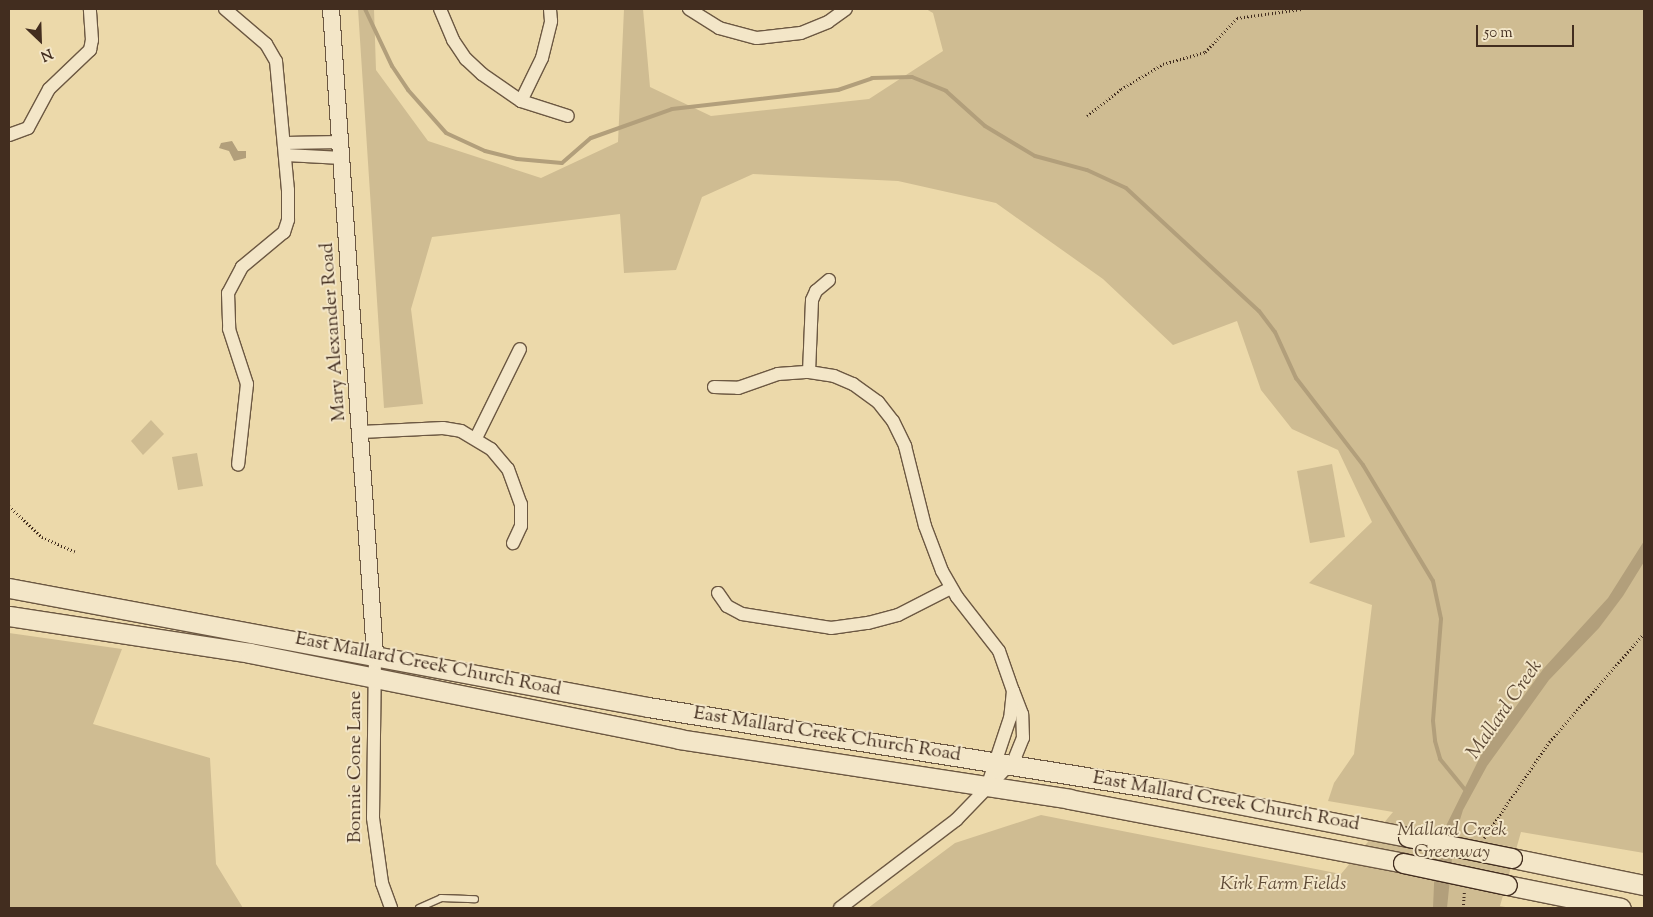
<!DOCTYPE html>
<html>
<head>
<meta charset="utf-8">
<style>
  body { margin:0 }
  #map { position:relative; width:1653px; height:917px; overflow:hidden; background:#ecd9aa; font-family:"Sorts Mill Goudy",serif }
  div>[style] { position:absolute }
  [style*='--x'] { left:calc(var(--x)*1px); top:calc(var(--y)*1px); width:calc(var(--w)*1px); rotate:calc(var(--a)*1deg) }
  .green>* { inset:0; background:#cfbc92 }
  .water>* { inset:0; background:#b29f7b }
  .stream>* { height:4px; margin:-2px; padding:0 2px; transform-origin:2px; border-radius:2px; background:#b29f7b }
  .path>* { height:2.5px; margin-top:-1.25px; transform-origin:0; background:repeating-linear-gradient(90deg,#422d1f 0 1px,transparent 0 3.5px) }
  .roads { filter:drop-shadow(1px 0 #6c5842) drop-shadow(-1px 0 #6c5842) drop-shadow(0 1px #6c5842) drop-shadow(0 -1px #6c5842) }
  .service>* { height:6px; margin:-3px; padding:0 3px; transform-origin:3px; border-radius:3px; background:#f3e6c8 }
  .minor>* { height:12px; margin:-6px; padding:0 6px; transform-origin:6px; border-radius:6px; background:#f3e6c8 }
  .tertiary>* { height:16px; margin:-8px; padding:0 8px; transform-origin:8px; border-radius:8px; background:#f3e6c8 }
  .secondary>* { height:19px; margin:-9.5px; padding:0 9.5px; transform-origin:9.5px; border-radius:9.5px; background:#f3e6c8 }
  .bridges { filter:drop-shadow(1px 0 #422d1f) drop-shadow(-1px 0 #422d1f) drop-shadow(0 1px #422d1f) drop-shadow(0 -1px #422d1f) }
  .secondary-bridge>* { height:19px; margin:-9.5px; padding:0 9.5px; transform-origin:9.5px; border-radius:9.5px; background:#f3e6c8 }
  span { translate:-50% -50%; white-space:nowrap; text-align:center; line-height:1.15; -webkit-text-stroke:4px #f3e6c8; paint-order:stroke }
  .street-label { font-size:19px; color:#422d1f }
  .park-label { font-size:19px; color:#5e4a36; font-style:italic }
  .water-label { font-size:20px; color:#5e4a36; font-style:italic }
  .frame { position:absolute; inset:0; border:10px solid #422d1f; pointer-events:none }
  .north { position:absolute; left:15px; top:15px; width:50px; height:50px; -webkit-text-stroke:4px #f3e6c8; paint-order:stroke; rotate:156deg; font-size:14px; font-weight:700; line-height:20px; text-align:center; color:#422d1f }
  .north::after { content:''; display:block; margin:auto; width:18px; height:22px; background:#422d1f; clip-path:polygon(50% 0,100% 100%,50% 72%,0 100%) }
  .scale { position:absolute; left:1476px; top:25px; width:98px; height:22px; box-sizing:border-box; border:2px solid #422d1f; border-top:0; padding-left:6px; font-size:15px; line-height:18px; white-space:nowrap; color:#422d1f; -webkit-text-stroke:4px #f3e6c8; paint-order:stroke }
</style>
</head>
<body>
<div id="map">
  <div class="green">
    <div style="clip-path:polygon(358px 9px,374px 9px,376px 70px,428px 141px,541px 178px,618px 142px,624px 9px,643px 9px,650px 87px,711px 116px,869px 99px,943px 51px,933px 13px,926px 9px,1644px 9px,1644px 853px,1521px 832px,1500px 906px,1511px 908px,868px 908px,955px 843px,1041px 815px,1341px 874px,1393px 812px,1328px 801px,1334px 783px,1354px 754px,1372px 605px,1309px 583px,1372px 522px,1338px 450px,1292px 429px,1261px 390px,1237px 321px,1173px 345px,1103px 279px,996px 203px,898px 181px,753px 174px,702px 197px,676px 270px,624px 273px,620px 214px,432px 237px,411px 309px,423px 404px,384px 408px)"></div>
    <div style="clip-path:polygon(151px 420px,164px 434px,143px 455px,131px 441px)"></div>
    <div style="clip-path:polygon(197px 453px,203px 486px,178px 490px,172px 457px)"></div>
    <div style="clip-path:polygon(1332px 464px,1345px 537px,1310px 543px,1297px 471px)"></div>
    <div style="clip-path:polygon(9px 633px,122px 649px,93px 724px,210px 758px,216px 864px,243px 908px,9px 908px)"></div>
  </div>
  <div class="water">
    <div style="clip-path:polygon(232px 141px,238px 151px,246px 151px,246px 158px,234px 161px,229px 151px,219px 148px,221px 143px)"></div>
    <div style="clip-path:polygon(1644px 541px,1644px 562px,1623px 596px,1599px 628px,1549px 680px,1487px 766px,1463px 810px,1454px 839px,1447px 908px,1433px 908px,1436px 838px,1445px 828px,1482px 753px,1544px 668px,1608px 598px)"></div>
  </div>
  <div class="stream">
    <div style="--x:365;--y:9;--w:63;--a:64.7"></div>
    <div style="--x:392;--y:66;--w:29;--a:56"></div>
    <div style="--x:408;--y:90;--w:57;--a:48.5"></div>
    <div style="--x:446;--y:133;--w:43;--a:24.8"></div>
    <div style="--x:485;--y:151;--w:33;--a:14"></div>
    <div style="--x:517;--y:159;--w:45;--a:5.1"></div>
    <div style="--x:562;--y:163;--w:38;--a:-41"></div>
    <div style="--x:591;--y:138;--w:86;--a:-19.7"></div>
    <div style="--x:672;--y:109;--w:167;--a:-6.5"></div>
    <div style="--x:838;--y:90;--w:36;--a:-19"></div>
    <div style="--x:872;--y:78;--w:40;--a:-1.4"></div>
    <div style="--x:912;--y:77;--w:37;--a:22"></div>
    <div style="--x:946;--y:91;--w:52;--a:41.9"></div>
    <div style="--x:985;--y:126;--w:58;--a:31"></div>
    <div style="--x:1035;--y:156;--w:54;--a:15.1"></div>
    <div style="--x:1087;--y:170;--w:43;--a:24.8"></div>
    <div style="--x:1126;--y:188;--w:181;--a:42.8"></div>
    <div style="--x:1259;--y:311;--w:26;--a:53"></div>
    <div style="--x:1275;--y:332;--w:51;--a:65.5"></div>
    <div style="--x:1296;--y:378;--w:110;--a:52.4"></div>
    <div style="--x:1363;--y:465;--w:135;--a:58.9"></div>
    <div style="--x:1433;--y:581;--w:39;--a:78"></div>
    <div style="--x:1441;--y:619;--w:102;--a:94.5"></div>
    <div style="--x:1433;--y:721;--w:20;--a:84"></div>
    <div style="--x:1435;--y:741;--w:19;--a:74"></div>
    <div style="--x:1440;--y:759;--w:41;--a:50.9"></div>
  </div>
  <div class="path">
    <div style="--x:1087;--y:116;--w:43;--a:-38.5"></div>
    <div style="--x:1121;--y:89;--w:49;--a:-30.8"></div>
    <div style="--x:1163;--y:64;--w:44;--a:-15.9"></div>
    <div style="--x:1205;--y:52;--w:47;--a:-46.7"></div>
    <div style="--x:1237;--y:18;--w:65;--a:-8"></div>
    <div style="--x:9;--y:506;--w:45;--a:43.2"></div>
    <div style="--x:42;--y:537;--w:36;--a:24"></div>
    <div style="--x:1484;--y:838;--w:116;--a:-55.9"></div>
    <div style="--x:1549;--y:742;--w:145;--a:-48.9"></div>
    <div style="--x:1463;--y:908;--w:16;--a:-86"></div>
  </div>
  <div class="roads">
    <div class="service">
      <div style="--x:419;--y:908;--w:24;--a:-24"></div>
      <div style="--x:441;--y:898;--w:34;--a:2"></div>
    </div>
    <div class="minor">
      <div style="--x:225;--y:9;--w:54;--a:40.5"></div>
      <div style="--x:266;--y:44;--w:20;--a:60"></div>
      <div style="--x:276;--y:61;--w:130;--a:84.7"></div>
      <div style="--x:288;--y:190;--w:30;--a:90"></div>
      <div style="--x:288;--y:220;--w:13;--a:108"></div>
      <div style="--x:284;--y:232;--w:55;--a:140.2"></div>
      <div style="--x:242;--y:267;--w:30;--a:118"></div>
      <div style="--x:228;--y:293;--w:36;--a:88"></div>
      <div style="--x:229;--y:329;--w:58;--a:71.9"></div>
      <div style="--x:247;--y:384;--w:81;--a:96.3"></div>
      <div style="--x:440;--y:9;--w:34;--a:67"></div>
      <div style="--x:453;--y:40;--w:23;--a:56"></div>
      <div style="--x:466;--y:59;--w:22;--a:43"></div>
      <div style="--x:482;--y:74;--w:47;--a:34.7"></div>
      <div style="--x:521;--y:101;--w:49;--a:17.7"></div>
      <div style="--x:689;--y:9;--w:36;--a:32"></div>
      <div style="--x:719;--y:28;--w:39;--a:15"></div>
      <div style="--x:757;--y:38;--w:44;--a:-6.5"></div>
      <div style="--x:801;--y:33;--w:29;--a:-22"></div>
      <div style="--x:828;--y:22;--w:22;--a:-36"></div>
      <div style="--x:521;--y:101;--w:48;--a:-64"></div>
      <div style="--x:542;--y:58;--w:38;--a:-76"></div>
      <div style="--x:551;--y:21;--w:12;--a:-95"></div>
      <div style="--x:9;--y:135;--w:20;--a:-20"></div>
      <div style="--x:28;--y:128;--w:44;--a:-61.7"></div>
      <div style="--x:49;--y:89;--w:57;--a:-43.6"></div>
      <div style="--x:90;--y:50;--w:10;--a:-79"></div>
      <div style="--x:92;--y:40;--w:31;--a:-94"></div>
      <div style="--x:285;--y:143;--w:56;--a:-1"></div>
      <div style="--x:286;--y:155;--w:56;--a:3.1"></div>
      <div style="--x:809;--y:372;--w:72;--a:-87.6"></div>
      <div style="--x:812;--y:300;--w:10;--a:-66"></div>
      <div style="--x:816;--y:291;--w:17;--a:-40"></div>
      <div style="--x:714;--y:387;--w:24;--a:2"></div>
      <div style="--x:738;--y:388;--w:42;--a:-19.3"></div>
      <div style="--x:778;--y:374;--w:31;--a:-4"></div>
      <div style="--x:809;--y:372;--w:25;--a:9"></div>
      <div style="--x:834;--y:376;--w:21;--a:23"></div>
      <div style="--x:853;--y:384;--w:31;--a:36"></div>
      <div style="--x:878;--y:402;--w:24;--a:52"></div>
      <div style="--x:893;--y:421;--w:28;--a:64"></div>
      <div style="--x:905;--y:446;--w:82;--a:76"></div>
      <div style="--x:925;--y:526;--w:48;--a:69.3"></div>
      <div style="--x:942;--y:571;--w:30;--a:60"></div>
      <div style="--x:957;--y:597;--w:68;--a:52.1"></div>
      <div style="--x:999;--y:651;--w:42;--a:70.7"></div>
      <div style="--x:361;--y:432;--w:82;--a:-2.8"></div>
      <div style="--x:443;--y:428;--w:18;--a:9"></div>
      <div style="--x:461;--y:431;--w:35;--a:31"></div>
      <div style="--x:491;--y:449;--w:26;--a:50"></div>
      <div style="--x:508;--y:469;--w:37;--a:70"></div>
      <div style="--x:521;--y:504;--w:22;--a:90"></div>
      <div style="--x:521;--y:526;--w:19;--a:115"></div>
      <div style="--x:476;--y:438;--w:99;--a:-63.7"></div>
      <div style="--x:718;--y:593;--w:16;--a:55"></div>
      <div style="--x:727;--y:606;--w:17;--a:28"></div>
      <div style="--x:742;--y:614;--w:90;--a:8.9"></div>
      <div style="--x:831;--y:628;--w:37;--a:-8"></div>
      <div style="--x:868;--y:623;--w:31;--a:-15"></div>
      <div style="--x:898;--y:615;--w:59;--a:-27"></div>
      <div style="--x:375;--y:654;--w:164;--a:90.7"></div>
      <div style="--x:373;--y:818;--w:66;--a:82.1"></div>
      <div style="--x:382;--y:883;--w:27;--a:70"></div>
      <div style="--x:840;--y:908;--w:146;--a:-37.2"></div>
      <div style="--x:956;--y:820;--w:83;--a:-46"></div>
      <div style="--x:1014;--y:760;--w:24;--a:-68"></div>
      <div style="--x:1023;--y:738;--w:24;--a:-92"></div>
      <div style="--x:1022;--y:714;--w:25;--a:-111"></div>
      <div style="--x:1013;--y:691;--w:27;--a:96"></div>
      <div style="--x:1010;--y:718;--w:73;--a:108.4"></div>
    </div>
    <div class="tertiary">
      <div style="--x:331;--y:9;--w:646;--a:86.1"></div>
    </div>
    <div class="secondary">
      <div style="--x:9;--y:588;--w:650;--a:10.55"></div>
      <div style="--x:648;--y:707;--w:520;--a:9.08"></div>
      <div style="--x:1161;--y:789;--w:252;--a:11"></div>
      <div style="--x:9;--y:616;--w:244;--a:8.7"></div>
      <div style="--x:250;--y:653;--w:438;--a:11.3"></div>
      <div style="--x:679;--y:739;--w:395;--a:8.7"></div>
      <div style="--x:1069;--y:799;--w:340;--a:10.8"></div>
      <div style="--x:1512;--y:858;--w:135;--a:11.6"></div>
      <div style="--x:1507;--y:885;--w:116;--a:11.4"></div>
    </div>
  </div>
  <div class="bridges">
    <div class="secondary-bridge">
      <div style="--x:1408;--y:837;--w:106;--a:11.4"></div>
      <div style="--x:1403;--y:863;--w:106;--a:11.9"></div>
    </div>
  </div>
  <div class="street-label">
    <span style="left:334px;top:332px;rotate:-94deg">Mary Alexander Road</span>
    <span style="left:428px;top:665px;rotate:11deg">East Mallard Creek Church Road</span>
    <span style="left:827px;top:735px;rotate:9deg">East Mallard Creek Church Road</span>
    <span style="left:356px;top:767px;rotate:-90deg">Bonnie Cone Lane</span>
    <span style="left:1226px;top:802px;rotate:10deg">East Mallard Creek Church Road</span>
  </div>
  <div class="park-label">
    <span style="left:1452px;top:842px">Mallard Creek<br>Greenway</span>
    <span style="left:1283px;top:885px">Kirk Farm Fields</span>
  </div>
  <div class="water-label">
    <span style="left:1505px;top:710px;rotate:-55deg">Mallard Creek</span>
  </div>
  <div class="frame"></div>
  <div class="north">N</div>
  <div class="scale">50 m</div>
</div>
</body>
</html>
